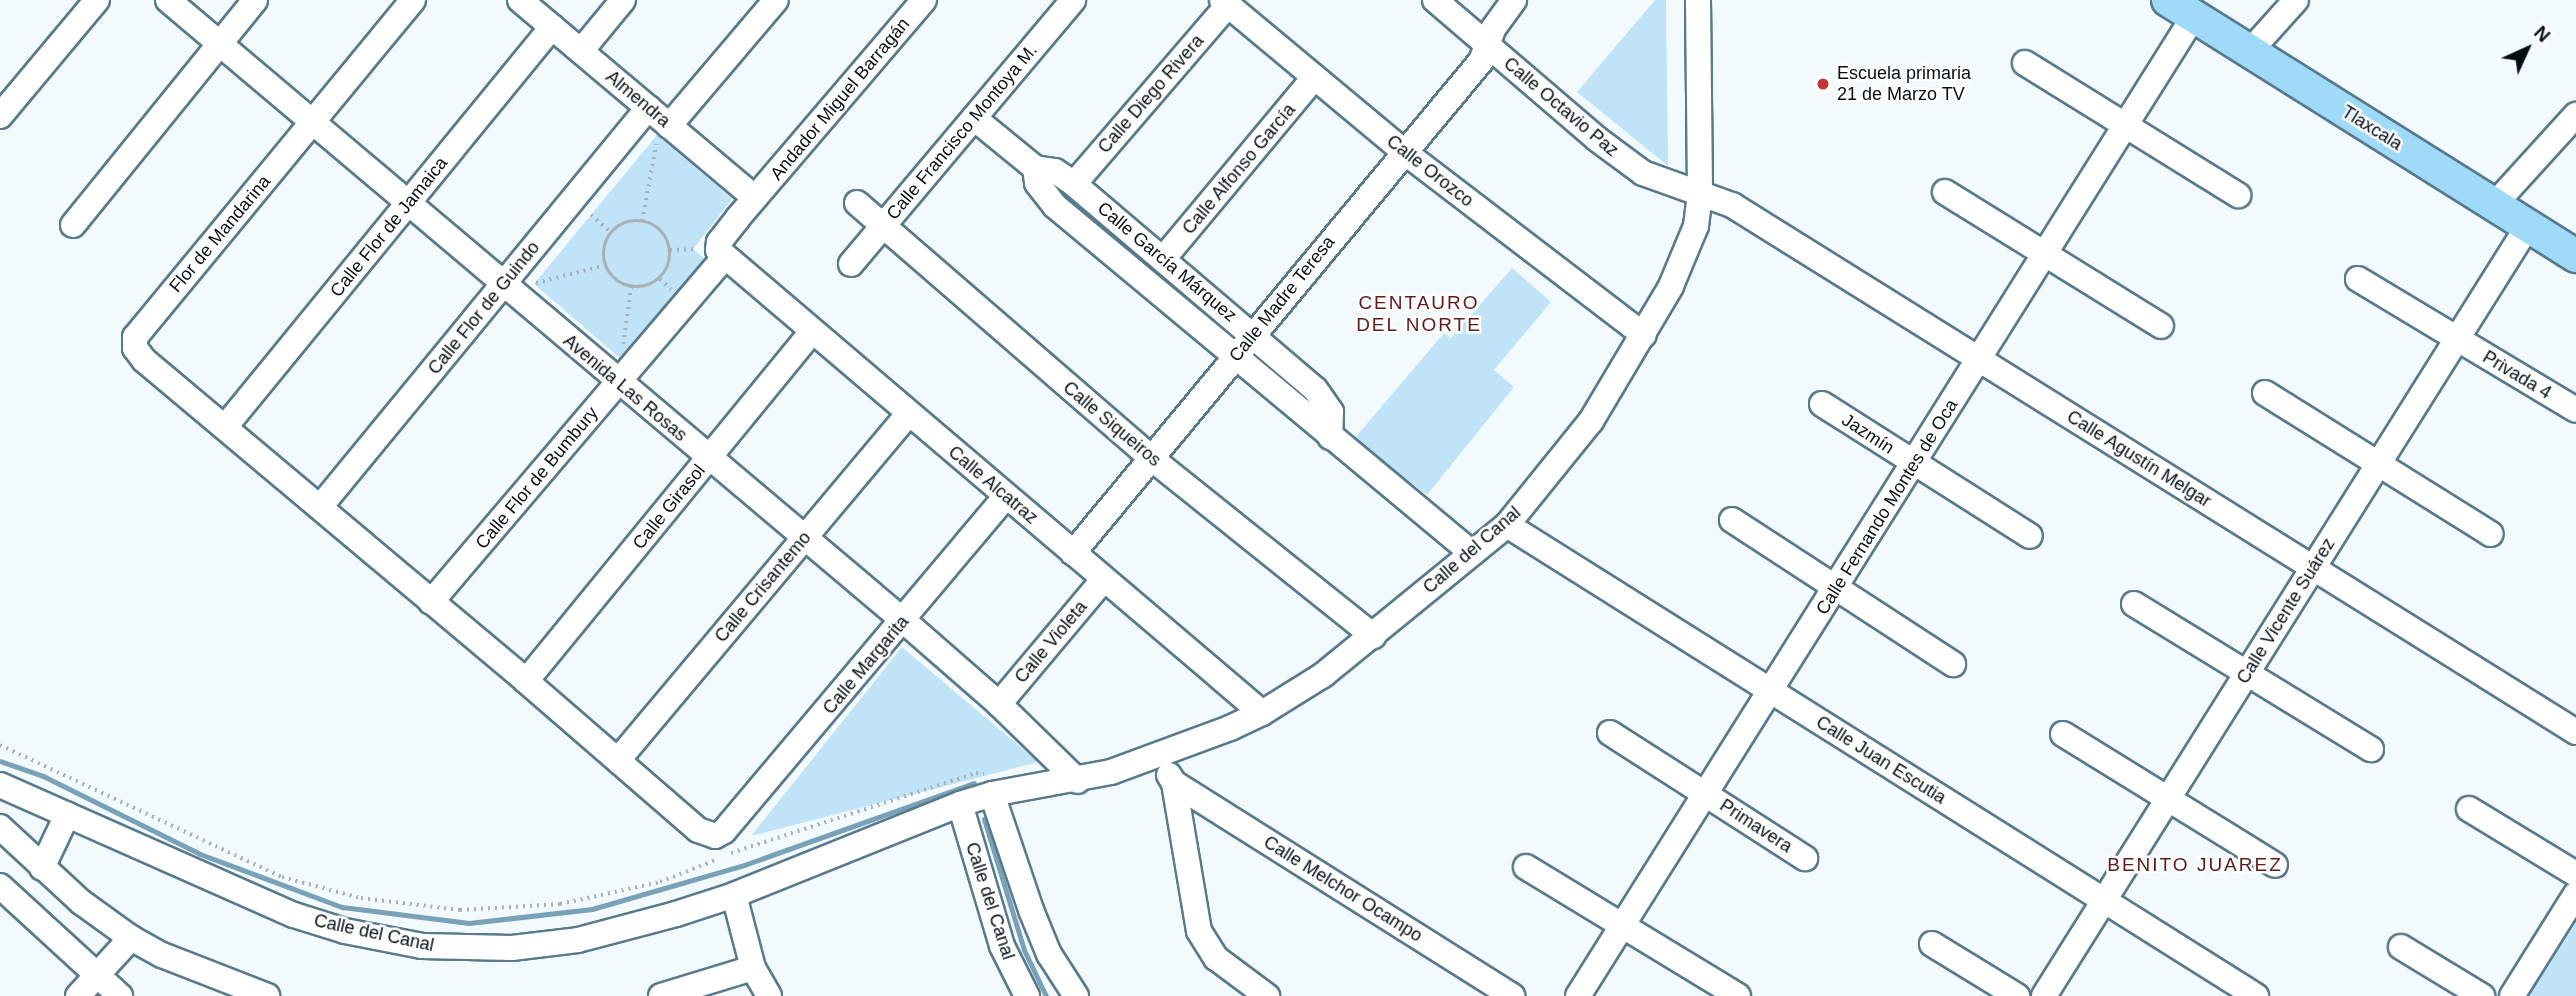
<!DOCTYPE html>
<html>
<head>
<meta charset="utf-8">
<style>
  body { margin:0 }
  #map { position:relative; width:2576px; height:996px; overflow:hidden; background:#f3fafe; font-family:Arial,sans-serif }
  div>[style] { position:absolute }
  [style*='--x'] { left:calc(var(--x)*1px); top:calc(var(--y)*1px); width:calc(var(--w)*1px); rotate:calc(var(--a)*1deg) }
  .green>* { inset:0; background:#c0e3f7 }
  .stream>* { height:5px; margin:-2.5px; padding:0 2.5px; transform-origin:2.5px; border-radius:2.5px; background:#79a1b7 }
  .path>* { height:3.5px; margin-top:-1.75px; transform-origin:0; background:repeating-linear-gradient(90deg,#a8b1b6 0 2px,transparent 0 7px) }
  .path>.ring { margin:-1.75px; padding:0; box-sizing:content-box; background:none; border:3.5px solid #a8b1b6; border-radius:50% }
  .roads { filter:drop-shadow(2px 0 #587a8c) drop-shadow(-2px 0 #587a8c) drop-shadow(0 2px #587a8c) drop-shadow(0 -2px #587a8c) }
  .minor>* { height:24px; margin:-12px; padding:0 12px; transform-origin:12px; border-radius:12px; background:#fff }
  .major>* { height:32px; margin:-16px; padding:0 16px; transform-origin:16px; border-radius:16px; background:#9fdaf9 }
  .dots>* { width:19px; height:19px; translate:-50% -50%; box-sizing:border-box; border:4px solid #fff; border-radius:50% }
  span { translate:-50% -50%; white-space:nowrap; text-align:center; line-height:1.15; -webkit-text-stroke:5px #fff; paint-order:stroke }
  .poi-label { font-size:18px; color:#030f16 }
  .left { translate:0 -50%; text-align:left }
  .street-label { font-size:18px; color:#030f16 }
  .neighbourhood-label { font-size:19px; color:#5f1a19; letter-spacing:2px }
  .north { position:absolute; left:2492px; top:14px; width:70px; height:70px; -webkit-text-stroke:5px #fff; paint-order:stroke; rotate:45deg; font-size:19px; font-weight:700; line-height:28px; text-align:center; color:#030f16 }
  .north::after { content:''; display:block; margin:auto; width:24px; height:32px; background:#030f16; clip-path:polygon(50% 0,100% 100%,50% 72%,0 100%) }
</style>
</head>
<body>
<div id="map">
  <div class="green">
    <div style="clip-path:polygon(1655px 0,1666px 0,1668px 166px,1577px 92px)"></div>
    <div style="clip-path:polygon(657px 135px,732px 199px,693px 249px,707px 261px,621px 359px,534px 284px)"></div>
    <div style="clip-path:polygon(1512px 268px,1551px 302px,1494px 370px,1514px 387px,1427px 495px,1354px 439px,1444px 333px,1451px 338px)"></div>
    <div style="clip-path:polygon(902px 647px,1038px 762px,751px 836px)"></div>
    <div style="clip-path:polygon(2576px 923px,2576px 996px,2529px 996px)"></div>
  </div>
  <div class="stream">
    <div style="--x:0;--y:761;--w:46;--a:19.2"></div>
    <div style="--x:43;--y:776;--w:175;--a:26.4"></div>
    <div style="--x:200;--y:854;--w:152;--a:20.5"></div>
    <div style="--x:342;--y:907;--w:128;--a:7.2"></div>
    <div style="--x:469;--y:923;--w:124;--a:-6.5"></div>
    <div style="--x:592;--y:909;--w:158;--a:-16.1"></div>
    <div style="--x:744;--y:865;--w:244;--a:-19.6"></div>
    <div style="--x:984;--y:819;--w:137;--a:73"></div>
    <div style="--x:1024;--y:950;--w:51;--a:64.4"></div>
  </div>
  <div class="path">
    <div style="--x:591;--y:215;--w:26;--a:40"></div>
    <div class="ring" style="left:604px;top:221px;width:62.5px;height:62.5px"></div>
    <div style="--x:642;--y:221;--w:78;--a:-79.7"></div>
    <div style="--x:670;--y:250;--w:23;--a:-2"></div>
    <div style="--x:660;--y:279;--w:15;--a:42"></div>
    <div style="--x:536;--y:283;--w:72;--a:-14.4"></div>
    <div style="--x:623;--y:344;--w:58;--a:-82"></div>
    <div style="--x:0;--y:745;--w:311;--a:25.1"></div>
    <div style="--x:282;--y:877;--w:82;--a:14.9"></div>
    <div style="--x:361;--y:898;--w:100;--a:6.9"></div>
    <div style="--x:460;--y:910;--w:100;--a:-3.4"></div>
    <div style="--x:560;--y:904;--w:102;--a:-12.4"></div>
    <div style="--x:660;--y:882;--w:62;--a:-21.6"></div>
    <div style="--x:731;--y:853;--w:258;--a:-18.1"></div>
    <div style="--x:976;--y:773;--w:8;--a:7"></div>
  </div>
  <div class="roads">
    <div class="minor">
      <div style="--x:168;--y:0;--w:963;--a:40.16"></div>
      <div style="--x:904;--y:621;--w:126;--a:41.1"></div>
      <div style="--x:999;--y:704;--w:110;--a:44.3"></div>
      <div style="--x:413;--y:0;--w:437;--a:129.5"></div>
      <div style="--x:135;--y:337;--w:11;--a:90"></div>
      <div style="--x:135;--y:348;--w:15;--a:53"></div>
      <div style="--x:144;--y:360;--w:499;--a:40"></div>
      <div style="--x:526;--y:681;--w:228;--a:40.9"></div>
      <div style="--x:698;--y:830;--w:18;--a:19"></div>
      <div style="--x:715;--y:836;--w:10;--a:-29"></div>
      <div style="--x:724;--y:831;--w:438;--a:-49.9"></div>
      <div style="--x:520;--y:0;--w:307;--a:40.1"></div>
      <div style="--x:924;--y:0;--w:287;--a:130.5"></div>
      <div style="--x:738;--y:218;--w:31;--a:128"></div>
      <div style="--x:719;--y:242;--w:8;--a:97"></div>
      <div style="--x:718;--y:250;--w:714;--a:40.4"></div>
      <div style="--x:1222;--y:0;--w:236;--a:39.8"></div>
      <div style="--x:1403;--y:151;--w:303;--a:37.4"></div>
      <div style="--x:1435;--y:0;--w:213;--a:40.6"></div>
      <div style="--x:1597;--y:139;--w:57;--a:36.5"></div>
      <div style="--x:1643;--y:173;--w:95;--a:19.8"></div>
      <div style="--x:1732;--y:205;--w:995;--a:31.98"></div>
      <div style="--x:2251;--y:50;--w:67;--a:-48"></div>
      <div style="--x:581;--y:51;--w:66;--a:-50.5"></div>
      <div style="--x:2025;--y:63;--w:251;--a:31.8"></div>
      <div style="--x:0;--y:116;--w:151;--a:-50.1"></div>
      <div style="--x:974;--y:118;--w:79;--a:39.3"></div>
      <div style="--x:1035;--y:168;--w:20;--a:9"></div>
      <div style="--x:1055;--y:171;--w:23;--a:34"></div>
      <div style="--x:1074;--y:184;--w:316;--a:40.4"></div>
      <div style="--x:1315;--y:389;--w:28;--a:55"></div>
      <div style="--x:1331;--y:412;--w:25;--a:92"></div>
      <div style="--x:669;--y:126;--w:165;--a:-49.7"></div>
      <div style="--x:1035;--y:168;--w:15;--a:82"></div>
      <div style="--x:1037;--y:183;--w:29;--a:52"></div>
      <div style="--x:1055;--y:206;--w:542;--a:39.77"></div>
      <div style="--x:1074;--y:184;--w:236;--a:-49.3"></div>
      <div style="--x:1945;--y:192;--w:254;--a:31.8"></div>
      <div style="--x:857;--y:203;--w:389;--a:40.9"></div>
      <div style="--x:1151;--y:458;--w:285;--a:38.7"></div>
      <div style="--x:2494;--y:205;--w:122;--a:-47.7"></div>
      <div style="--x:73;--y:225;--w:289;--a:-51"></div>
      <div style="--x:1163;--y:259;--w:236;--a:-50.2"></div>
      <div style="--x:851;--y:264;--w:345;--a:-49.9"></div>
      <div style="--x:2358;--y:279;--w:254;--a:31"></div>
      <div style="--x:2265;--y:393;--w:266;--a:32"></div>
      <div style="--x:1822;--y:404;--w:246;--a:32.4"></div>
      <div style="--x:225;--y:427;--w:517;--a:-50.73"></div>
      <div style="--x:320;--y:507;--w:517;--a:-50.58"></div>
      <div style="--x:1732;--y:520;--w:264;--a:33.1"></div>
      <div style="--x:1507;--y:525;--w:885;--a:32.16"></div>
      <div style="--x:1073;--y:553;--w:639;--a:-50.33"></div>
      <div style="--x:1481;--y:61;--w:34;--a:-69"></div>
      <div style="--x:1493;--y:29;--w:36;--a:-54"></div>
      <div style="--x:431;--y:602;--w:452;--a:-49.6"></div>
      <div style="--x:2134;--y:604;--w:278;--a:31.5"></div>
      <div style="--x:526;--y:681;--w:451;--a:-50.7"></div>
      <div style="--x:999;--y:704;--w:163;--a:-50"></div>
      <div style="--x:1610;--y:733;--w:232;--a:32.7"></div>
      <div style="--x:2063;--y:734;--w:249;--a:31.7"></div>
      <div style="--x:618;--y:760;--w:451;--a:-50"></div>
      <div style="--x:1169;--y:775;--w:9;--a:58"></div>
      <div style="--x:1174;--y:783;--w:150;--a:80.4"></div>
      <div style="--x:1199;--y:931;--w:32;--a:58"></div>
      <div style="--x:1216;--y:958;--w:64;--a:36.7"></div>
      <div style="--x:1174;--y:783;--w:400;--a:32.2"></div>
      <div style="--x:0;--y:785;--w:321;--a:23.9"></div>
      <div style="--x:294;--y:915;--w:53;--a:17.4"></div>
      <div style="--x:345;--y:931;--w:78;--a:11"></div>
      <div style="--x:422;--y:946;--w:90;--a:1.3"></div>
      <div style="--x:512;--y:948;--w:66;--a:-6.9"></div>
      <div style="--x:578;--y:940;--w:101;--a:-14.9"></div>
      <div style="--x:676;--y:914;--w:61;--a:-18.1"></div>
      <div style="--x:734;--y:895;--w:244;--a:-21.9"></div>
      <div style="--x:960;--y:804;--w:34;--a:-17"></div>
      <div style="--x:992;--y:794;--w:121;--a:-10.5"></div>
      <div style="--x:1111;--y:772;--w:127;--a:-20.3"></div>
      <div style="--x:1230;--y:728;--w:35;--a:-25"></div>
      <div style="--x:1262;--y:713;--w:72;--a:-31.9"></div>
      <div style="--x:1323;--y:675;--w:237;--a:-39.2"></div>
      <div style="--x:1507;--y:525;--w:134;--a:-51.1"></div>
      <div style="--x:1591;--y:421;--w:157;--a:-59.3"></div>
      <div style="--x:1671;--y:286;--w:65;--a:-67.4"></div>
      <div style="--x:1696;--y:226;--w:35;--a:-83"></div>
      <div style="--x:1700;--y:191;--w:191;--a:-90.6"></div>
      <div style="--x:992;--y:794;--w:122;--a:71.4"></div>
      <div style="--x:1031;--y:910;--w:48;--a:67.8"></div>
      <div style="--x:1049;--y:954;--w:50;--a:57.3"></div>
      <div style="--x:960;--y:804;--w:148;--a:73.5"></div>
      <div style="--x:1002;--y:946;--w:56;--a:63.4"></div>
      <div style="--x:2469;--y:809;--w:125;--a:31.3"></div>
      <div style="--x:0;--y:827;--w:110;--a:42.8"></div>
      <div style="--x:81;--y:902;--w:62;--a:35.8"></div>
      <div style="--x:131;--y:938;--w:35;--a:29"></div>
      <div style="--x:162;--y:955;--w:113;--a:21.3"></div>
      <div style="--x:1526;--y:867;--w:248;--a:31.3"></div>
      <div style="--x:42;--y:868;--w:59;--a:-64.7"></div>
      <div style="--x:0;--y:886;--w:163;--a:42.5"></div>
      <div style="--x:734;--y:895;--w:75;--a:75.4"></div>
      <div style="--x:1932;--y:944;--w:100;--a:31.5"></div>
      <div style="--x:2401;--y:947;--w:95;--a:31.2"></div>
      <div style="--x:78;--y:996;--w:79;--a:-47.6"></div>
      <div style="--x:661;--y:996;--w:96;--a:-16.9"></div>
      <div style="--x:753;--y:968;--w:32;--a:60"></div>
      <div style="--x:1578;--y:996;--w:1158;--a:-57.85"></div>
      <div style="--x:2044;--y:996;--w:909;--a:-57.85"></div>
      <div style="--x:2512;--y:996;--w:120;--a:-57.9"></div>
    </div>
    <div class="major">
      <div style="--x:2168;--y:0;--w:482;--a:32.1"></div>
    </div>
  </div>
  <div class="dots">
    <div style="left:1823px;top:84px;background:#c33435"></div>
  </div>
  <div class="poi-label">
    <span class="left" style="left:1837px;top:84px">Escuela primaria<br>21 de Marzo TV</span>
  </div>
  <div class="street-label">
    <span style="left:1151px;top:94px;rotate:-49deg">Calle Diego Rivera</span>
    <span style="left:638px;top:99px;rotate:40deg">Almendra</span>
    <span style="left:840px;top:99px;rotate:-50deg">Andador Miguel Barragán</span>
    <span style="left:1561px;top:107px;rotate:40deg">Calle Octavio Paz</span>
    <span style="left:2372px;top:128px;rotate:32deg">Tlaxcala</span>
    <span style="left:962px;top:132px;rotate:-50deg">Calle Francisco Montoya M.</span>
    <span style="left:1239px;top:169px;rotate:-50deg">Calle Alfonso García</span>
    <span style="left:1430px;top:171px;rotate:38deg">Calle Orozco</span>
    <span style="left:389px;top:227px;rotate:-51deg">Calle Flor de Jamaica</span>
    <span style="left:220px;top:234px;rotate:-50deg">Flor de Mandarina</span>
    <span style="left:1167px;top:262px;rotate:40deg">Calle García Márquez</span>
    <span style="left:1282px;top:299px;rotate:-51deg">Calle Madre Teresa</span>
    <span style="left:484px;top:308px;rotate:-51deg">Calle Flor de Guindo</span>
    <span style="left:2517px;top:375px;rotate:31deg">Privada 4</span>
    <span style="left:625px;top:388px;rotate:40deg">Avenida Las Rosas</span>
    <span style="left:1112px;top:424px;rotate:40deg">Calle Siqueiros</span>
    <span style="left:1868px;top:434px;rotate:33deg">Jazmín</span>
    <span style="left:2139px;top:459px;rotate:32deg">Calle Agustín Melgar</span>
    <span style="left:537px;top:478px;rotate:-50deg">Calle Flor de Bumbury</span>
    <span style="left:993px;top:485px;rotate:40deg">Calle Alcatraz</span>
    <span style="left:669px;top:507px;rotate:-51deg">Calle Girasol</span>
    <span style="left:1887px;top:507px;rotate:-58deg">Calle Fernando Montes de Oca</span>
    <span style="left:1472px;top:550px;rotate:-41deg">Calle del Canal</span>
    <span style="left:763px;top:587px;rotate:-50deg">Calle Crisantemo</span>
    <span style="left:2286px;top:611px;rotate:-58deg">Calle Vicente Suárez</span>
    <span style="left:1051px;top:642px;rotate:-50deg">Calle Violeta</span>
    <span style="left:866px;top:665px;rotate:-50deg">Calle Margarita</span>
    <span style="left:1881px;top:760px;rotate:32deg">Calle Juan Escutia</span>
    <span style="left:1756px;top:826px;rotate:33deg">Primavera</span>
    <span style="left:1343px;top:889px;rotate:32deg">Calle Melchor Ocampo</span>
    <span style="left:990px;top:901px;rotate:72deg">Calle del Canal</span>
    <span style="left:374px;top:933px;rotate:12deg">Calle del Canal</span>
  </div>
  <div class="neighbourhood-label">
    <span style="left:1419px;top:314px">CENTAURO<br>DEL NORTE</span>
    <span style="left:2195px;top:865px">BENITO JUAREZ</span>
  </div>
  <div class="north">N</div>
</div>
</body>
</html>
